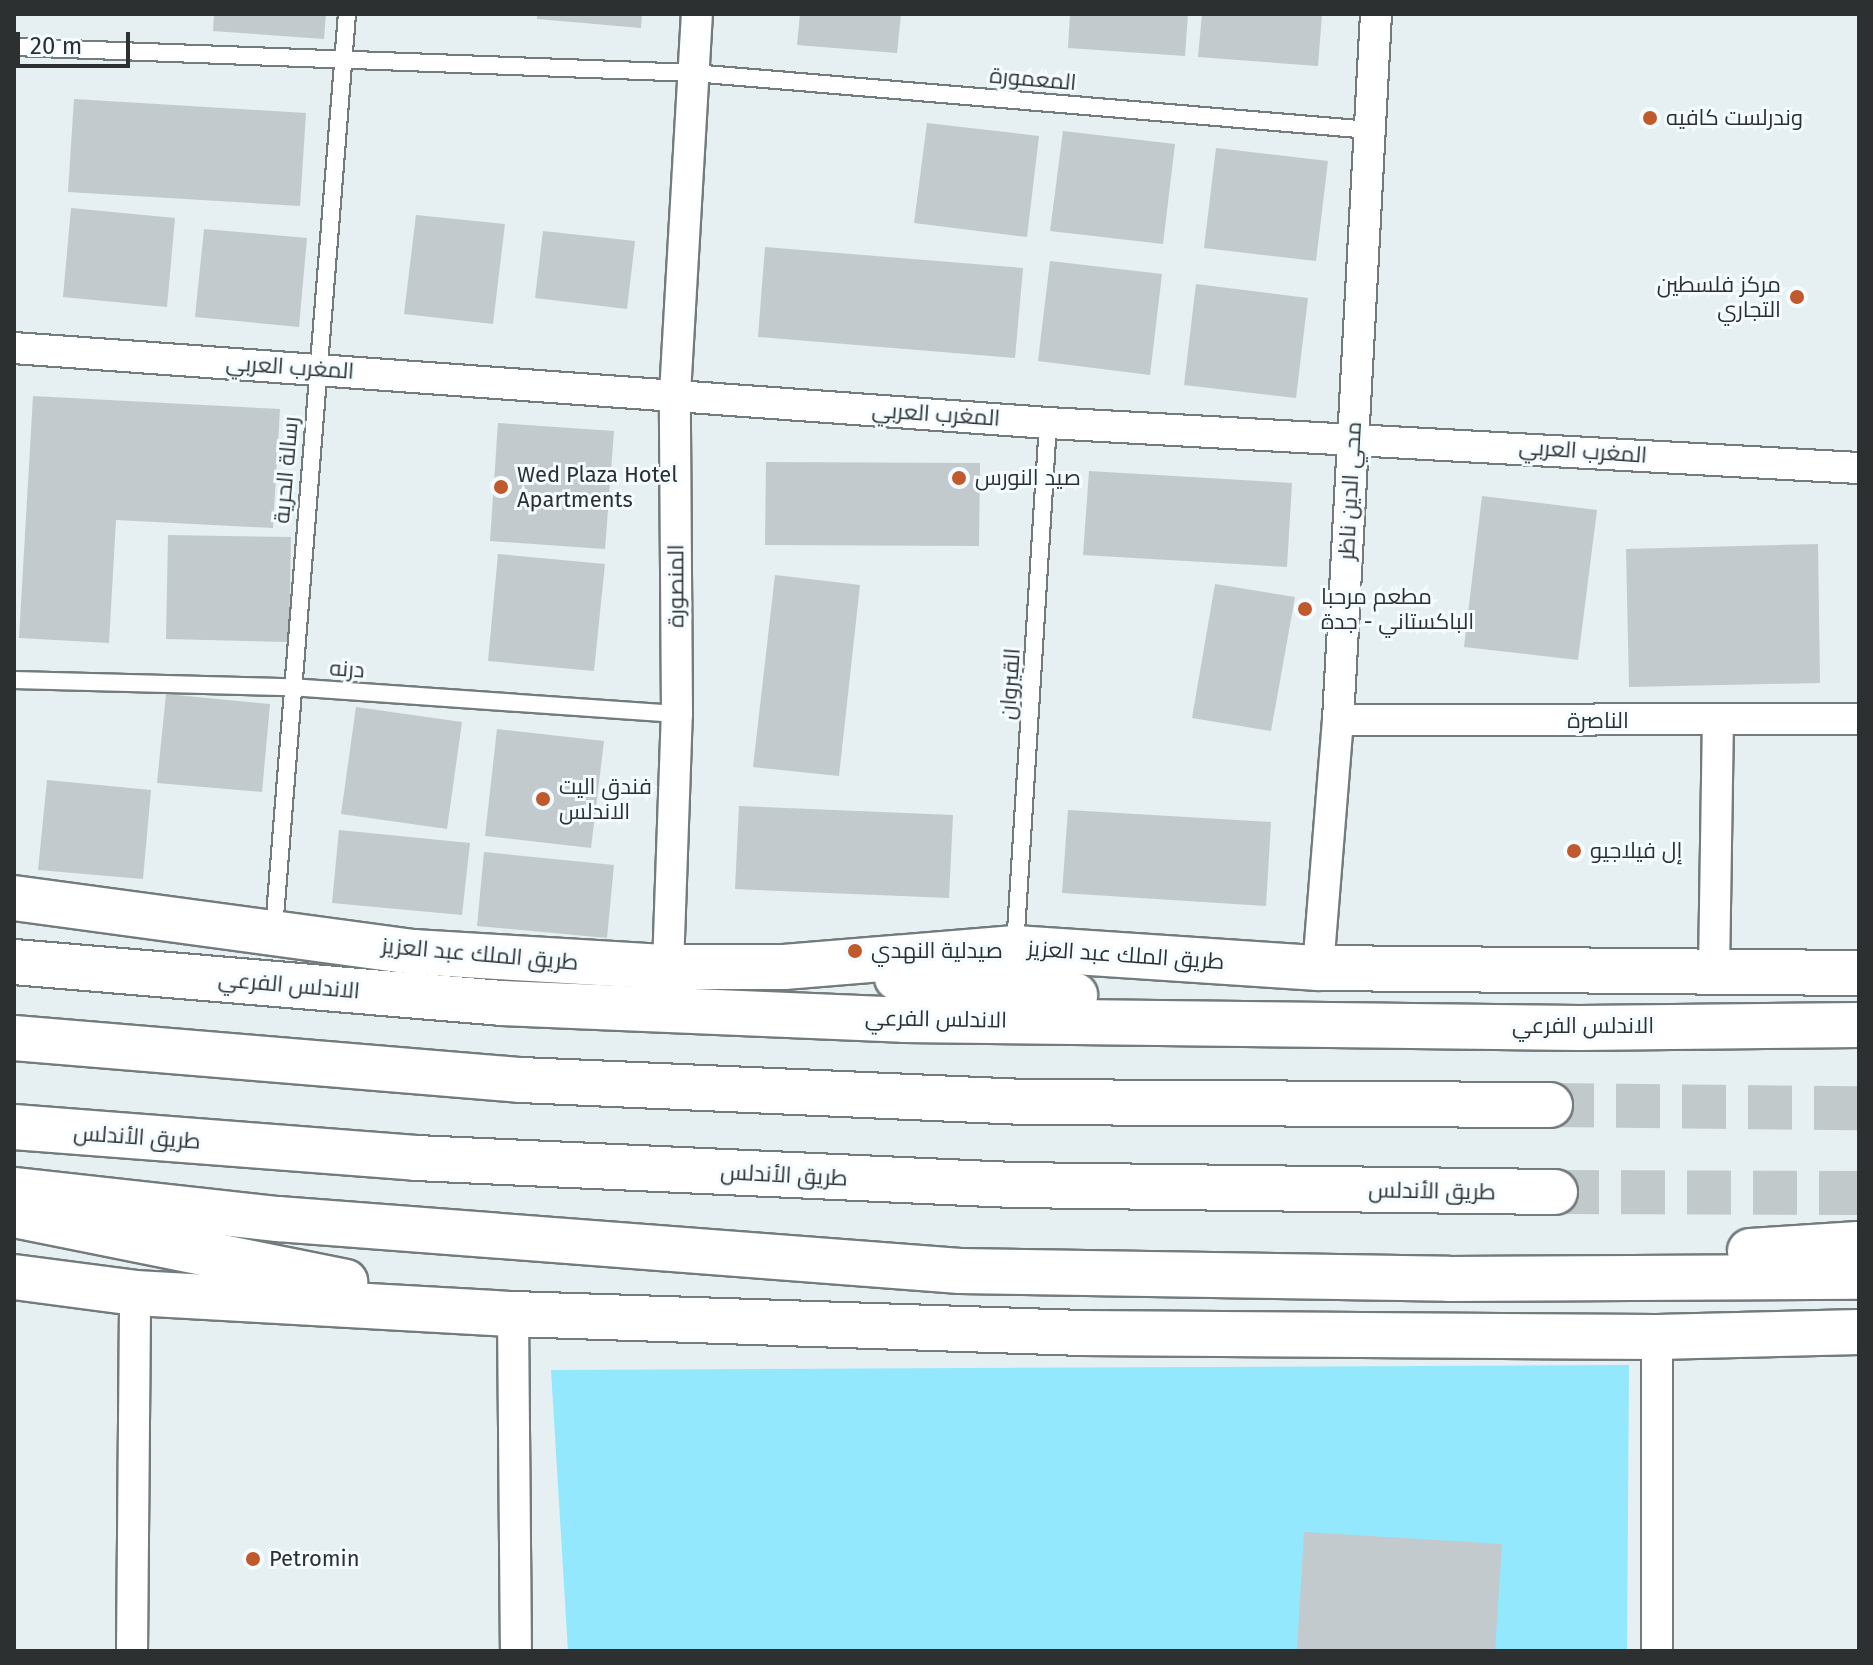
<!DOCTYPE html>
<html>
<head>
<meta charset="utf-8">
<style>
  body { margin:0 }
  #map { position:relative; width:1873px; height:1665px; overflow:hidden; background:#e6eff1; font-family:"Fira Sans",Cairo,sans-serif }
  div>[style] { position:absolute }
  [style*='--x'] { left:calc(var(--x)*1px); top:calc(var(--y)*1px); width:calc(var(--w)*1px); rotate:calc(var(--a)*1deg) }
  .green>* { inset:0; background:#93e8fd }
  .building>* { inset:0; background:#c2cacd }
  .primary-tunnel>* { height:44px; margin-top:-22px; transform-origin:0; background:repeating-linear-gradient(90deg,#c1c9cb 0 44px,transparent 0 66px) }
  .roads { filter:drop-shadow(2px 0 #737b7d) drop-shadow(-2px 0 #737b7d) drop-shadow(0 2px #737b7d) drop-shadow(0 -2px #737b7d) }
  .lane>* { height:16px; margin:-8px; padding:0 8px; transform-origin:8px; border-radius:8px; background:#fff }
  .street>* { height:30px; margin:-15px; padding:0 15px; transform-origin:15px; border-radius:15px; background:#fff }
  .primary>* { height:44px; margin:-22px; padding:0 22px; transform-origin:22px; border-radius:22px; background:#fff }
  .dots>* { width:22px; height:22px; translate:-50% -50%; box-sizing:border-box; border:4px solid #f4fcff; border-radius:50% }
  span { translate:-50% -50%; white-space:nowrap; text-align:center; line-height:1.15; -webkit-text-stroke:6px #f4fcff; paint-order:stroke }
  .street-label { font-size:22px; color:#2d3031 }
  .poi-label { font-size:22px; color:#2d3031 }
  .left { translate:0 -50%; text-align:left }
  .right { translate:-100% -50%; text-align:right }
  .frame { position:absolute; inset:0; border:16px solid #2d3031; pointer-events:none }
  .scale { position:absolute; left:16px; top:32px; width:114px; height:36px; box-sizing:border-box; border:4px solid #2d3031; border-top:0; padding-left:10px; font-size:24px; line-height:28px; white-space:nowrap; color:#2d3031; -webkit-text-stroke:6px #f4fcff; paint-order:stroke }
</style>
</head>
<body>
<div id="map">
  <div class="green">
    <div style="clip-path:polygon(1629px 1365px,1627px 1651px,568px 1651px,551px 1370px)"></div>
  </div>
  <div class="building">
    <div style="clip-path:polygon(214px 14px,326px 14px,324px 39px,213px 31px)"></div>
    <div style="clip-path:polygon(537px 14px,642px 14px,641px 28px,537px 19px)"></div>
    <div style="clip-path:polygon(800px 14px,901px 14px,897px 53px,797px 45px)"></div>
    <div style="clip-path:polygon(1070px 14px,1188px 14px,1185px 56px,1068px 48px)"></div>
    <div style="clip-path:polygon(1202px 14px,1322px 14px,1318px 66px,1198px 57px)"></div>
    <div style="clip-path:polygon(74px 99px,306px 113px,300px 206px,68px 192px)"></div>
    <div style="clip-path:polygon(927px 123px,1039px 136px,1027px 237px,914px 223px)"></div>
    <div style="clip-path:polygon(1063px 131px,1175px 144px,1163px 244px,1050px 231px)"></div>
    <div style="clip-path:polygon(1216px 148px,1328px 161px,1316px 261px,1204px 248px)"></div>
    <div style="clip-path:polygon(71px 208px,175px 218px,167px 307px,63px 297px)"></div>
    <div style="clip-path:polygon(416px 215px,505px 224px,493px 324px,404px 314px)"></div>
    <div style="clip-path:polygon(204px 229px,307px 238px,299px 327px,195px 317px)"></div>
    <div style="clip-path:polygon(543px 231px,635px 241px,627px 309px,535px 298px)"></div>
    <div style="clip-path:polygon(765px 247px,1023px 268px,1015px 358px,758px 337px)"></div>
    <div style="clip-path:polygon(1050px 261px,1162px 274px,1150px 375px,1038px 361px)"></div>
    <div style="clip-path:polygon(1196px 284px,1308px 298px,1296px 398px,1184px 385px)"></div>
    <div style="clip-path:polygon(33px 396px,280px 409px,273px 528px,116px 520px,109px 643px,19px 638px)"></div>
    <div style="clip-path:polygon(498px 423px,614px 431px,605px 549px,490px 541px)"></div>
    <div style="clip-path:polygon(766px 462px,980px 463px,979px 546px,765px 545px)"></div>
    <div style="clip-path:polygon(1089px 471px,1292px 483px,1287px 567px,1083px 555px)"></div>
    <div style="clip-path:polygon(1482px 496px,1597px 510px,1578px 660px,1464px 647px)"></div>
    <div style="clip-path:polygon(168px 535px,291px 537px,289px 642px,166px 639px)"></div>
    <div style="clip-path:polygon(1818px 544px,1820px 683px,1629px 687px,1626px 549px)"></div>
    <div style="clip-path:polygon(498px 554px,605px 564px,594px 671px,488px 661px)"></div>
    <div style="clip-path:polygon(775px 575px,860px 585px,839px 776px,753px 767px)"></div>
    <div style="clip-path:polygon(1215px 584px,1295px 597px,1271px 731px,1192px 718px)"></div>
    <div style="clip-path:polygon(166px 694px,270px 704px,262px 792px,157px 783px)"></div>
    <div style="clip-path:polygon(356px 707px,462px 722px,447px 829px,341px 814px)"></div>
    <div style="clip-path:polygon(497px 729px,604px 741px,591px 848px,485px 836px)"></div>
    <div style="clip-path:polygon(47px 780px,151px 790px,143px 879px,38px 870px)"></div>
    <div style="clip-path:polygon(739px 806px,953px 815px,949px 898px,735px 889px)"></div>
    <div style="clip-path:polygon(1068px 810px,1271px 822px,1266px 906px,1062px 893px)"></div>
    <div style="clip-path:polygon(339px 830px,470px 843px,462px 915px,332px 903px)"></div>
    <div style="clip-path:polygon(484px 852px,614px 865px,607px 938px,477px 926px)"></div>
    <div style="clip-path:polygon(1304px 1532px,1502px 1544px,1495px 1651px,1297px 1651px)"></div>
  </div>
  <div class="primary-tunnel">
    <div style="--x:1550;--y:1105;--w:309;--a:0.6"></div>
    <div style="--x:1555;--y:1192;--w:304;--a:0.2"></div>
  </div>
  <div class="roads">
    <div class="lane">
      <div style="--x:14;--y:47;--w:679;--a:2.19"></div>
      <div style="--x:693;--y:73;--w:679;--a:4.81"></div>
      <div style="--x:14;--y:680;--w:276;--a:1.5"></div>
      <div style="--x:290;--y:687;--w:388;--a:4"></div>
      <div style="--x:274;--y:929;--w:918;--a:-85.44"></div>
      <div style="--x:1015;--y:948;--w:526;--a:-86.4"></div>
    </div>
    <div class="street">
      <div style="--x:14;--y:348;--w:1037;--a:4.15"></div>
      <div style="--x:1048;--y:423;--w:812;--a:3.18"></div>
      <div style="--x:1338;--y:720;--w:521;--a:-0.11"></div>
      <div style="--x:668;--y:967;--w:253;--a:-88"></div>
      <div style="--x:677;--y:714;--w:320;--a:-90.4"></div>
      <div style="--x:675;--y:394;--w:381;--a:-86.7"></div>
      <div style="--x:1318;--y:968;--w:249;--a:-85.4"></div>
      <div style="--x:1338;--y:720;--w:707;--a:-86.92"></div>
      <div style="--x:1714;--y:971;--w:249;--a:-89.1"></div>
      <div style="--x:513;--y:1314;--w:337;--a:89.5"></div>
      <div style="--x:132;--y:1651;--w:358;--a:-89.5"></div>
      <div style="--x:1657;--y:1651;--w:314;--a:-90"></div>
    </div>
    <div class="primary">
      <div style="--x:14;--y:898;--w:403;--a:7.7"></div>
      <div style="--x:413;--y:952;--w:255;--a:3.4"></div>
      <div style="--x:668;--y:967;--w:116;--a:0"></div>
      <div style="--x:784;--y:967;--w:232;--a:-4.7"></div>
      <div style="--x:1015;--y:948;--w:304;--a:3.8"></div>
      <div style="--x:1318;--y:968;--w:541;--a:0.53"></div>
      <div style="--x:14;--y:962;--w:488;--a:4.8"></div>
      <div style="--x:500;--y:1003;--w:404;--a:2.4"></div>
      <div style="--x:904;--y:1020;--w:675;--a:0.68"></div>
      <div style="--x:1579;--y:1028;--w:280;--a:-0.6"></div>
      <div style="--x:897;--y:978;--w:179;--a:5.5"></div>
      <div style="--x:14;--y:1038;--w:509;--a:4.74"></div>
      <div style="--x:521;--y:1080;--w:503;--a:2.5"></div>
      <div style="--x:1024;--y:1102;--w:526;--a:0.33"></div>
      <div style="--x:14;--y:1127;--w:403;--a:4.4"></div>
      <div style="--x:416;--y:1158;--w:598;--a:2.59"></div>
      <div style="--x:1013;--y:1185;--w:542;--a:0.74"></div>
      <div style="--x:14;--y:1190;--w:266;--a:6.3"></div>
      <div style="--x:278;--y:1219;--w:684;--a:4.36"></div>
      <div style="--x:960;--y:1271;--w:489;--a:0.9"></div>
      <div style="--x:1449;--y:1279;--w:410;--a:-0.3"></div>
      <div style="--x:14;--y:1215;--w:338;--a:11.4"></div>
      <div style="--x:1750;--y:1251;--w:109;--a:-3.7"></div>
      <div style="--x:14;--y:1277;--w:122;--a:7.5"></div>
      <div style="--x:135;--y:1293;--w:379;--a:3.2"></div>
      <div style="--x:513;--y:1314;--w:569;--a:1.91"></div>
      <div style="--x:1082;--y:1333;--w:575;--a:0.4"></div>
      <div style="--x:1657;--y:1337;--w:202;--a:-1.4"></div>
    </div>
  </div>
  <div class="dots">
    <div style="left:1650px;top:118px;background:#c05a2c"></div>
    <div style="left:1797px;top:297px;background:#c05a2c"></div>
    <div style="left:959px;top:478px;background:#c05a2c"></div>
    <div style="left:501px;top:487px;background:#c05a2c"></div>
    <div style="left:1305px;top:609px;background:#c05a2c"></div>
    <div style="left:543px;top:799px;background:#c05a2c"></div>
    <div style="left:1574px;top:851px;background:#c05a2c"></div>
    <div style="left:855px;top:951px;background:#c05a2c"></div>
    <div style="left:253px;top:1559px;background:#c05a2c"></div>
  </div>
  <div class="street-label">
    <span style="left:1033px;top:79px;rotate:5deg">المعمورة</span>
    <span style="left:290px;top:367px;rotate:4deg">المغرب العربي</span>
    <span style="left:936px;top:414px;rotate:4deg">المغرب العربي</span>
    <span style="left:1583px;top:451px;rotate:4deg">المغرب العربي</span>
    <span style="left:286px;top:470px;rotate:-85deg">رسالة الحرية</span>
    <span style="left:1350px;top:491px;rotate:-87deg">محي الدين ناظر</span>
    <span style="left:676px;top:586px;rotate:-90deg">المنصورة</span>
    <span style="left:347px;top:669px;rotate:4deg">درنه</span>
    <span style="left:1010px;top:684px;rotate:-86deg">القيروان</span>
    <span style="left:1598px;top:721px">الناصرة</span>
    <span style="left:480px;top:954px;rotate:5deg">طريق الملك عبد العزيز</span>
    <span style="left:1126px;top:955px;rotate:4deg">طريق الملك عبد العزيز</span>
    <span style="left:289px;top:985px;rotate:5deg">الاندلس الفرعي</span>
    <span style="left:936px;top:1019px;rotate:1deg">الاندلس الفرعي</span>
    <span style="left:1583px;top:1026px">الاندلس الفرعي</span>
    <span style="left:137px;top:1137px;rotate:4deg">طريق الأندلس</span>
    <span style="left:784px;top:1175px;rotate:3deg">طريق الأندلس</span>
    <span style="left:1432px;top:1191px;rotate:1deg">طريق الأندلس</span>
  </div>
  <div class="poi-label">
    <span class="left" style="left:1666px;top:118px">وندرلست كافيه</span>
    <span class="right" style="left:1781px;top:297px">مركز فلسطين<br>التجاري</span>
    <span class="left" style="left:517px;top:487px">Wed Plaza Hotel<br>Apartments</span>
    <span class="left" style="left:975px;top:478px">صيد النورس</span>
    <span class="left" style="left:1321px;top:609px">مطعم مرحبا<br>الباكستاني - جدة</span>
    <span class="left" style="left:559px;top:799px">فندق اليت<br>الاندلس</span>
    <span class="left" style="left:1590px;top:851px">إل فيلاجيو</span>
    <span class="left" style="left:871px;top:951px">صيدلية النهدي</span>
    <span class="left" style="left:269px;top:1559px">Petromin</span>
  </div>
  <div class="frame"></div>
  <div class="scale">20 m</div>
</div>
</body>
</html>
